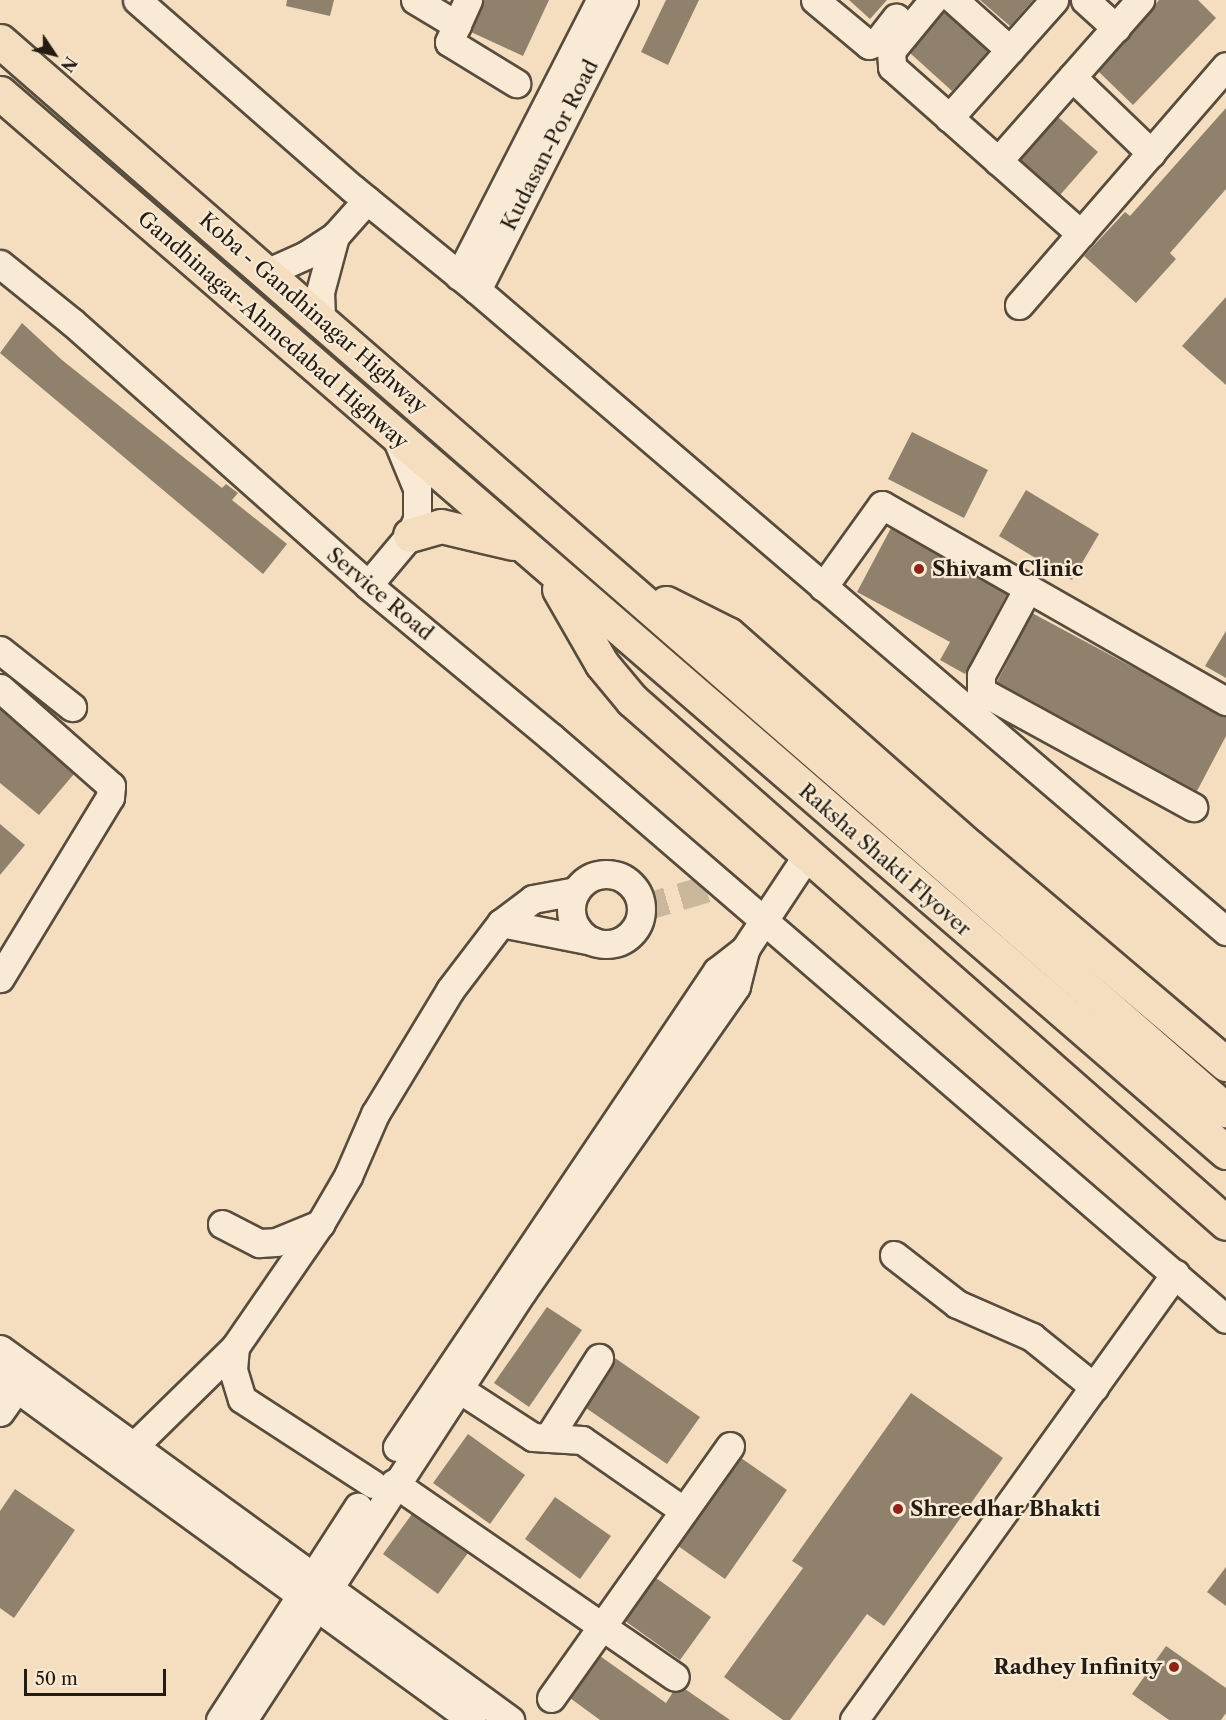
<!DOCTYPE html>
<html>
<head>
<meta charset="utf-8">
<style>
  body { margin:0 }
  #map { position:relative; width:1226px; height:1720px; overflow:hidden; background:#f4debf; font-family:"Libre Caslon Text",serif }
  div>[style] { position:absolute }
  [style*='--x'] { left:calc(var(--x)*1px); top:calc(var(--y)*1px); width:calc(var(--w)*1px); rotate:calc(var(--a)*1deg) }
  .building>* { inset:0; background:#90816c }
  .minor-tunnel>* { height:27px; margin-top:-13.5px; transform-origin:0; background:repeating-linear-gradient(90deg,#cab79c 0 27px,transparent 0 41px) }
  .roads { filter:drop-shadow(2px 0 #584c3d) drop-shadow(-2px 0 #584c3d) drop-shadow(0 2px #584c3d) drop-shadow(0 -2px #584c3d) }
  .minor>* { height:27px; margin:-13.5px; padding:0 13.5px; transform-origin:13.5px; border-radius:13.5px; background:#f8ead5 }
  .minor>.ring { margin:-13.5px; padding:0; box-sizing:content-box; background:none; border:27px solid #f8ead5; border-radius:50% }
  .major>* { height:33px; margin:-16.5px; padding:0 16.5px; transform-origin:16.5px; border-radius:16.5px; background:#f4debf }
  .dots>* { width:16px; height:16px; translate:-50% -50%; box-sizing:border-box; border:3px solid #f8ead5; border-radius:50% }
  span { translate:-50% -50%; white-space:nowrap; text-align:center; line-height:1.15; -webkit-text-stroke:4.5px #f8ead5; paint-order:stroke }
  .street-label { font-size:21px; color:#241c12 }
  .poi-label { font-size:21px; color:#241c12; font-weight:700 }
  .left { translate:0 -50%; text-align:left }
  .right { translate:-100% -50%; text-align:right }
  .north { position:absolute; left:24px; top:24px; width:60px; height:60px; -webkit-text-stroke:4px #f8ead5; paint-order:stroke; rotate:125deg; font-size:16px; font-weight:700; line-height:24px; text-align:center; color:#241c12 }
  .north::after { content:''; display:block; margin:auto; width:21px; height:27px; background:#241c12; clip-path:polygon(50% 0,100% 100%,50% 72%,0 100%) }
  .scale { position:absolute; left:24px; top:1669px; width:142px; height:27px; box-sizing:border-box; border:3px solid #241c12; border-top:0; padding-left:8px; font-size:18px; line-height:21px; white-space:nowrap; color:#241c12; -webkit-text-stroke:4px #f8ead5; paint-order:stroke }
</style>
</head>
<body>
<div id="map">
  <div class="building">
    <div style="clip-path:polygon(287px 0,334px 0,330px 16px,286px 6px)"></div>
    <div style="clip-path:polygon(483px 0,549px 0,523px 56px,471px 32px)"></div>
    <div style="clip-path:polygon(666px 0,699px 0,668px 65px,641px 52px)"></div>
    <div style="clip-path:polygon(849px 0,887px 0,870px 19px)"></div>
    <div style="clip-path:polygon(980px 0,1033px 0,1010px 26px)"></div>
    <div style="clip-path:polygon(1159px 0,1198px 0,1216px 18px,1133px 105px,1098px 71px)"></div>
    <div style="clip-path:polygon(944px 12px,988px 51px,952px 91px,910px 53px)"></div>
    <div style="clip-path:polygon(1226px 108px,1226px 189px,1170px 253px,1176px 259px,1136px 303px,1084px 256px,1125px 212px,1130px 216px)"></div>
    <div style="clip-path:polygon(1058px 117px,1098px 152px,1060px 195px,1020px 159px)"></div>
    <div style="clip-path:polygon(1226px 297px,1226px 385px,1182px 346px)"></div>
    <div style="clip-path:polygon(22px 323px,62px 360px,222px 488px,226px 484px,238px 493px,232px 500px,287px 544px,263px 574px,0 353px)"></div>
    <div style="clip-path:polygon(912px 432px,988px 470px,964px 518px,888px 479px)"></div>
    <div style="clip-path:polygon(1026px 490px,1099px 534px,1072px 580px,999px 536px)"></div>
    <div style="clip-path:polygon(891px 528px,1007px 594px,965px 674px,940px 660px,950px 642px,857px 592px)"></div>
    <div style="clip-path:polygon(1032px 613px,1226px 717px,1226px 736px,1197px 791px,997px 682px)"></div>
    <div style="clip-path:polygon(1226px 631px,1226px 678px,1205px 666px)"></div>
    <div style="clip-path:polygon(0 709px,74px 774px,39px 815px,0 783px)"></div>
    <div style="clip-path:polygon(0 824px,25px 845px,0 875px)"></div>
    <div style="clip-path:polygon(547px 1307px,582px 1330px,529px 1407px,494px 1383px)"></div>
    <div style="clip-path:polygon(615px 1358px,700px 1417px,667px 1464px,586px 1408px)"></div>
    <div style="clip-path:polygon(911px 1393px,1003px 1458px,884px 1626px,867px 1614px,790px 1720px,783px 1720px,724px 1677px,803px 1568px,792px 1561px)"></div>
    <div style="clip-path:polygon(468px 1434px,525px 1475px,490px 1524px,433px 1483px)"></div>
    <div style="clip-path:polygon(741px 1458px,787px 1490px,725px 1579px,678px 1546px)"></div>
    <div style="clip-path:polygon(15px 1489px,75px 1530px,14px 1618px,0 1608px,0 1511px)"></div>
    <div style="clip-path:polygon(555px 1497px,611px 1536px,580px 1579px,525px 1539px)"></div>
    <div style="clip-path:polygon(412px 1514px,468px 1553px,438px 1594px,383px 1554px)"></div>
    <div style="clip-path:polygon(1226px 1567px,1226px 1606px,1207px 1592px)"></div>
    <div style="clip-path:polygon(656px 1578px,711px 1617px,680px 1660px,625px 1621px)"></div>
    <div style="clip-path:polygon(1166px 1646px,1226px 1688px,1226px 1713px,1221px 1720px,1169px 1720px,1132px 1694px)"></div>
    <div style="clip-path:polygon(600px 1656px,666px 1703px,673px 1692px,685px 1689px,730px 1720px,600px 1720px,570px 1698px)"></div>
  </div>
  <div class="minor-tunnel">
    <div style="--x:641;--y:908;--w:81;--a:-16.4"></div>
  </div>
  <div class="roads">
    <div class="minor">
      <div style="--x:137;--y:0;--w:286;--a:41.2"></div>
      <div style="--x:352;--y:188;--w:161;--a:39.2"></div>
      <div style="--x:477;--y:290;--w:986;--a:40.56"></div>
      <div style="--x:415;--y:0;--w:49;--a:30.8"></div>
      <div style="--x:468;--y:0;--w:46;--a:114.3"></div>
      <div style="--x:449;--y:42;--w:79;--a:31.5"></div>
      <div style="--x:815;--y:0;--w:70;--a:39.8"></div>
      <div style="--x:869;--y:45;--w:9;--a:-21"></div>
      <div style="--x:877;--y:42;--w:31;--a:-52"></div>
      <div style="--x:933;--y:0;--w:66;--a:129.5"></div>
      <div style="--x:891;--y:51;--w:16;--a:86"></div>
      <div style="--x:892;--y:67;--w:252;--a:41.5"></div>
      <div style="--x:954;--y:0;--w:75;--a:41.8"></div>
      <div style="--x:1085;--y:0;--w:42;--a:42.1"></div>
      <div style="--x:1072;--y:77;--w:110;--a:43.9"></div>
      <div style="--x:949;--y:118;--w:158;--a:-48.3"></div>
      <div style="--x:998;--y:161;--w:215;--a:-48.6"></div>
      <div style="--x:0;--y:264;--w:92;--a:38.9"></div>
      <div style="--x:72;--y:322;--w:396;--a:41.6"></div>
      <div style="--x:368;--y:585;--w:238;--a:39.7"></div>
      <div style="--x:551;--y:737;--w:891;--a:40.77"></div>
      <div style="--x:266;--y:273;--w:44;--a:-24.2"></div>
      <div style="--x:306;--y:255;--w:35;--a:-33"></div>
      <div style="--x:335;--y:236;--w:48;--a:-48.4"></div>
      <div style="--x:459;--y:276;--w:310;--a:-62.9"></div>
      <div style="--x:477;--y:290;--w:325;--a:-63.1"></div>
      <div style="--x:1019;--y:305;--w:316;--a:-49.1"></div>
      <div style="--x:321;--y:319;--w:27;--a:-92"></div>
      <div style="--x:320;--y:292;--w:58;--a:-75"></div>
      <div style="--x:368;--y:585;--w:65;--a:-50"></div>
      <div style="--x:410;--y:535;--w:17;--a:-66"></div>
      <div style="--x:417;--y:519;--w:31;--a:-90"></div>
      <div style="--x:417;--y:488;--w:57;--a:-112.5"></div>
      <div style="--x:823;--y:587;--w:101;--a:-54.3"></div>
      <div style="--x:882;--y:505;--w:396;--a:29.7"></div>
      <div style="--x:1028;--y:588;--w:99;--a:118.4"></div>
      <div style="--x:981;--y:675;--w:16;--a:90"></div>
      <div style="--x:981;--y:691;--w:242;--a:28.7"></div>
      <div style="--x:0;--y:650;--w:92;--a:38.4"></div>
      <div style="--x:0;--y:688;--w:148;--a:41.4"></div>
      <div style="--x:111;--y:786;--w:11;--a:95"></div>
      <div style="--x:110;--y:797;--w:212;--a:121.3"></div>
      <div class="ring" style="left:571px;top:874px;width:43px;height:43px"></div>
      <div style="--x:576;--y:891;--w:44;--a:169.5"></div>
      <div style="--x:533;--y:899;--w:40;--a:143"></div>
      <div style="--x:501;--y:923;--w:93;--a:11.2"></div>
      <div style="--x:222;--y:1224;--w:42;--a:27.2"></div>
      <div style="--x:259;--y:1243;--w:17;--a:-3"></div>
      <div style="--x:276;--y:1242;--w:48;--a:-22.2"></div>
      <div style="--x:320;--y:1224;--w:56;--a:-59.7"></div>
      <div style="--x:348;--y:1176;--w:68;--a:-66.5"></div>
      <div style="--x:375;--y:1114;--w:145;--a:-58.8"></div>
      <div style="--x:450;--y:990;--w:84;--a:-52.7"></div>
      <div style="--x:894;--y:1255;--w:80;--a:37.9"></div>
      <div style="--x:957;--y:1304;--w:82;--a:23.7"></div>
      <div style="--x:1032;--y:1337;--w:80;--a:38.9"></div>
      <div style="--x:235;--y:1347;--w:23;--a:95"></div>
      <div style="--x:233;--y:1370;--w:30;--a:73"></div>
      <div style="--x:242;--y:1399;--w:156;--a:33"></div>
      <div style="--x:0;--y:1349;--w:631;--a:36.03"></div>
      <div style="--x:0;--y:1376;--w:584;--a:36.09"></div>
      <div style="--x:459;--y:1389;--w:88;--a:33"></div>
      <div style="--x:533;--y:1437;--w:49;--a:3.5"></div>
      <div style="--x:582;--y:1440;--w:124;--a:34.8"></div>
      <div style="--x:0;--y:1412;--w:29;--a:-55"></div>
      <div style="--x:548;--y:1438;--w:95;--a:-57.5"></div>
      <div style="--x:134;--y:1446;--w:141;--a:-44.4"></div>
      <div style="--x:235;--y:1347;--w:150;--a:-55.4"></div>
      <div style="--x:397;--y:1447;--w:574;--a:-56.09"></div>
      <div style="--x:717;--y:971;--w:36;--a:-38"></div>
      <div style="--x:394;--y:1483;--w:341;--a:34.6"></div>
      <div style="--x:551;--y:1698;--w:309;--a:-54.6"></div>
      <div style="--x:220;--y:1720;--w:254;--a:-57.1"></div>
      <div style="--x:243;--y:1720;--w:511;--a:-56.9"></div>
      <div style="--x:522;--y:1292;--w:373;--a:-55"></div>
      <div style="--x:736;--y:986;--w:38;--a:-76"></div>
      <div style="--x:745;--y:949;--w:110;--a:-56.5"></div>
      <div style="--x:854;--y:1720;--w:550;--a:-54.26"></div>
    </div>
    <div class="major">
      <div style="--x:0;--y:41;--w:1627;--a:41.09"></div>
      <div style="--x:0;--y:93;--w:1620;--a:40.82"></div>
      <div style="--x:410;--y:535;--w:32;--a:-16"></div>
      <div style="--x:441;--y:526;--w:74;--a:13.3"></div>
      <div style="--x:559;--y:589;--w:86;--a:60.2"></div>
      <div style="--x:602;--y:664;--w:47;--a:50.2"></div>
      <div style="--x:632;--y:700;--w:791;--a:41.36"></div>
      <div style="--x:666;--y:603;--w:69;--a:26.6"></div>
      <div style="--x:728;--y:634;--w:322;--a:41.4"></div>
      <div style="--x:970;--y:847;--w:336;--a:40.3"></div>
    </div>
  </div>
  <div class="dots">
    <div style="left:919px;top:569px;background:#8f2418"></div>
    <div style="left:898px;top:1509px;background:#8f2418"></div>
    <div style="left:1174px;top:1667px;background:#8f2418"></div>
  </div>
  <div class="street-label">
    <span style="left:550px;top:145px;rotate:-63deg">Kudasan-Por Road</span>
    <span style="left:313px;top:313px;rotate:41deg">Koba - Gandhinagar Highway</span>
    <span style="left:273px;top:330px;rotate:41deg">Gandhinagar-Ahmedabad Highway</span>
    <span style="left:380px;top:594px;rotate:40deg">Service Road</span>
    <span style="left:885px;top:860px;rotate:41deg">Raksha Shakti Flyover</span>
  </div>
  <div class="poi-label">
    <span class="left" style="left:932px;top:569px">Shivam Clinic</span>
    <span class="left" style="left:910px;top:1509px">Shreedhar Bhakti</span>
    <span class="right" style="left:1162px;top:1667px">Radhey Infinity</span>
  </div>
  <div class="north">N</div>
  <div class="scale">50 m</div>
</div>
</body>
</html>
